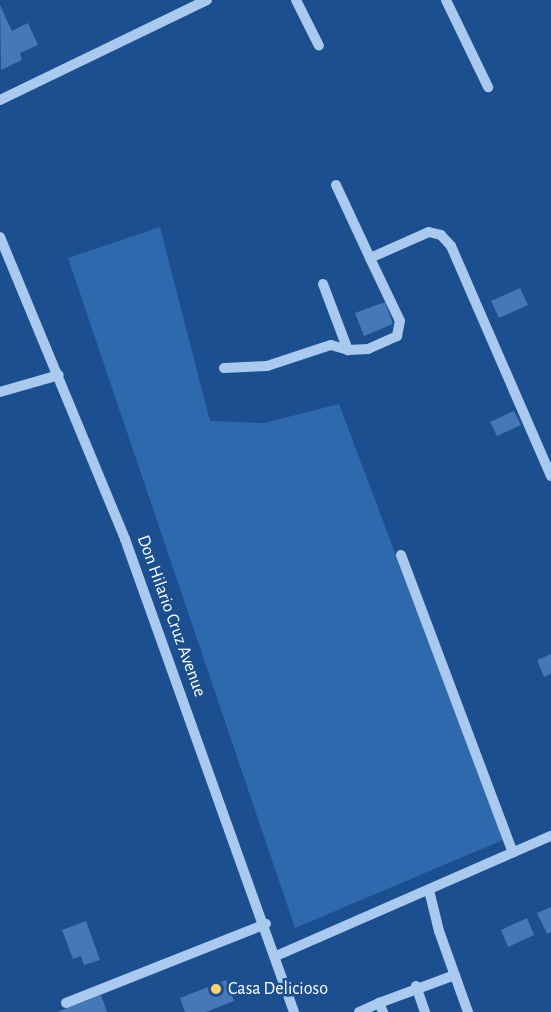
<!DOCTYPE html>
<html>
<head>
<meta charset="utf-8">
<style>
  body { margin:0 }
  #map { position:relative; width:551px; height:1012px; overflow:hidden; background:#1b4f8f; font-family:"Alegreya Sans",sans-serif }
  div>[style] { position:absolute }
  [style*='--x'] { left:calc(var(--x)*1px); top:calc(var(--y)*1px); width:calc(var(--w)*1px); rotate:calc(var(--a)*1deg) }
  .green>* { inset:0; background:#2e69ad }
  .building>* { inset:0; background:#4478b7 }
  .minor>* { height:10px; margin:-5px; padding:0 5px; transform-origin:5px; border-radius:5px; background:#a9c9ee }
  .dots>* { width:16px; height:16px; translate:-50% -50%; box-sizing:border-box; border:3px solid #1b4f8f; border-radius:50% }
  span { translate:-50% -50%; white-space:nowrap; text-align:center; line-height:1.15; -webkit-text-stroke:5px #1b4f8f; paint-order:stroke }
  .street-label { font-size:18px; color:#fff }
  .poi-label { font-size:18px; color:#fff }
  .left { translate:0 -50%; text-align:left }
</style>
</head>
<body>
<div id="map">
  <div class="green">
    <div style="clip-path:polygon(160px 227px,210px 421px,264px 423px,339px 404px,503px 840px,295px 928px,68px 258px)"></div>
  </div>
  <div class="building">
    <div style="clip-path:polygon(0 5px,12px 31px,28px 23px,38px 45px,20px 53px,22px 60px,1px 70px)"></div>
    <div style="clip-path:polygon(520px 288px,528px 305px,499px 318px,491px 301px)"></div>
    <div style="clip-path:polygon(385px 302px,393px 324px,364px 336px,355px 313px)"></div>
    <div style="clip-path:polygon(514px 411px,521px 425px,497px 436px,490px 422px)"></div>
    <div style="clip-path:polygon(551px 654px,551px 674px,544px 677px,537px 660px)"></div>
    <div style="clip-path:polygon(551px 907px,551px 932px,547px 934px,537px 913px)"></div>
    <div style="clip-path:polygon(527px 918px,534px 935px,508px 947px,501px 930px)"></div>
    <div style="clip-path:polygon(86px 921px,100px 960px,84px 965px,81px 956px,73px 959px,62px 930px)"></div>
    <div style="clip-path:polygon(226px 980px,234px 1001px,206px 1012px,185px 1012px,180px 998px)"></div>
    <div style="clip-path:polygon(101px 995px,107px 1012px,57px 1012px)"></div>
  </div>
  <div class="minor">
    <div style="--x:296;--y:0;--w:51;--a:63.4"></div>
    <div style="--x:446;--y:0;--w:97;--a:64.2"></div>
    <div style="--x:0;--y:100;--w:230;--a:-25.8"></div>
    <div style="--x:336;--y:185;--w:81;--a:65"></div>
    <div style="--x:370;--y:258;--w:64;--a:-23.8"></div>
    <div style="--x:429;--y:232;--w:12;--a:14"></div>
    <div style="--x:441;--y:235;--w:15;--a:48"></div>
    <div style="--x:451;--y:246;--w:251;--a:66.5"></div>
    <div style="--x:0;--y:237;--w:327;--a:67.5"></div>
    <div style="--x:125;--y:539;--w:502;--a:70.34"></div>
    <div style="--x:323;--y:284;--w:71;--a:69.3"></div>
    <div style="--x:224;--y:368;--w:43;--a:-2.7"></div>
    <div style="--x:267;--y:366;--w:67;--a:-18.2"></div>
    <div style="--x:331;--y:345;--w:18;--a:16"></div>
    <div style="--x:348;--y:350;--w:20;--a:-3"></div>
    <div style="--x:368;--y:349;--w:32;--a:-24"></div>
    <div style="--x:397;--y:336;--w:15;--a:-79"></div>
    <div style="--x:400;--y:321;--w:70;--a:-115.5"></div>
    <div style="--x:0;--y:392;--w:61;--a:-16.1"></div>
    <div style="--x:401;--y:555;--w:318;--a:69.4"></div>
    <div style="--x:429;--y:890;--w:42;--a:76.3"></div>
    <div style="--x:439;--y:931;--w:86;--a:70.3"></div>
    <div style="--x:276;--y:956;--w:300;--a:-23.6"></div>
    <div style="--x:416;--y:986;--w:28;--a:71"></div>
    <div style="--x:66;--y:1003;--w:215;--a:-21.6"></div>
    <div style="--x:359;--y:1012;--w:22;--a:-24"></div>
    <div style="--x:383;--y:1012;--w:10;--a:-114"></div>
    <div style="--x:379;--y:1003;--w:81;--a:-20.2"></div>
  </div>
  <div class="dots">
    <div style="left:216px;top:989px;background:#ffd166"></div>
  </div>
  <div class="street-label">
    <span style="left:171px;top:616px;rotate:70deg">Don Hilario Cruz Avenue</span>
  </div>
  <div class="poi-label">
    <span class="left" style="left:228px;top:989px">Casa Delicioso</span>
  </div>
</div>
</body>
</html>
